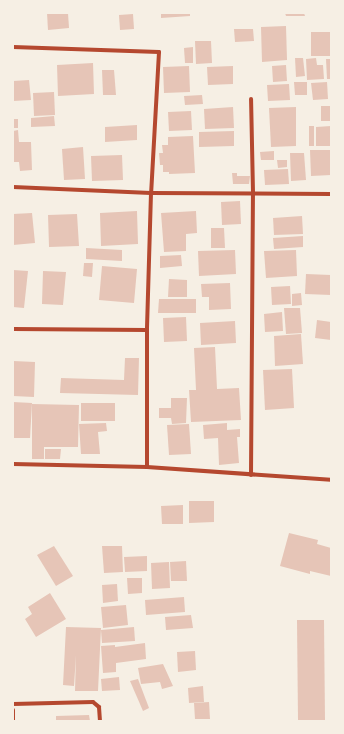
<!DOCTYPE html>
<html>
<head>
<meta charset="utf-8">
<style>
  body { margin:0 }
  #map { position:relative; width:344px; height:734px; overflow:hidden; background:#f6efe4; font-family:Rubik,sans-serif }
  div>[style] { position:absolute }
  [style*='--x'] { left:calc(var(--x)*1px); top:calc(var(--y)*1px); width:calc(var(--w)*1px); rotate:calc(var(--a)*1deg) }
  .building>* { inset:0; background:#e6c5b7 }
  .minor>* { height:4px; margin:-2px; padding:0 2px; transform-origin:2px; border-radius:2px; background:#b5482f }
  span { translate:-50% -50%; white-space:nowrap; text-align:center; line-height:1.15; -webkit-text-stroke:4px #f6efe4; paint-order:stroke }
  .frame { position:absolute; inset:0; border:14px solid #f6efe4; pointer-events:none }
</style>
</head>
<body>
<div id="map">
  <div class="building">
    <div style="clip-path:polygon(47px 13px,68px 13px,69px 28px,48px 30px)"></div>
    <div style="clip-path:polygon(161px 13px,190px 13px,190px 16px,161px 18px)"></div>
    <div style="clip-path:polygon(285px 13px,304px 13px,305px 16px,286px 16px)"></div>
    <div style="clip-path:polygon(133px 14px,134px 29px,120px 30px,119px 15px)"></div>
    <div style="clip-path:polygon(286px 26px,287px 60px,262px 62px,261px 27px)"></div>
    <div style="clip-path:polygon(234px 29px,253px 29px,254px 41px,235px 42px)"></div>
    <div style="clip-path:polygon(311px 32px,331px 32px,331px 56px,311px 56px)"></div>
    <div style="clip-path:polygon(195px 41px,211px 41px,212px 63px,196px 64px)"></div>
    <div style="clip-path:polygon(193px 47px,193px 63px,185px 63px,184px 48px)"></div>
    <div style="clip-path:polygon(295px 58px,303px 58px,305px 76px,296px 77px)"></div>
    <div style="clip-path:polygon(316px 58px,317px 65px,323px 65px,324px 79px,307px 80px,306px 59px)"></div>
    <div style="clip-path:polygon(326px 59px,331px 59px,331px 79px,327px 79px)"></div>
    <div style="clip-path:polygon(93px 63px,94px 94px,58px 96px,57px 65px)"></div>
    <div style="clip-path:polygon(286px 65px,287px 81px,273px 82px,272px 66px)"></div>
    <div style="clip-path:polygon(189px 66px,190px 92px,164px 93px,163px 67px)"></div>
    <div style="clip-path:polygon(233px 66px,233px 84px,208px 85px,207px 67px)"></div>
    <div style="clip-path:polygon(102px 70px,114px 70px,116px 95px,103px 95px)"></div>
    <div style="clip-path:polygon(29px 80px,31px 100px,13px 101px,13px 81px)"></div>
    <div style="clip-path:polygon(294px 82px,307px 82px,307px 95px,295px 95px)"></div>
    <div style="clip-path:polygon(327px 82px,328px 99px,313px 100px,311px 83px)"></div>
    <div style="clip-path:polygon(289px 84px,290px 100px,268px 101px,267px 85px)"></div>
    <div style="clip-path:polygon(54px 92px,55px 115px,34px 116px,33px 93px)"></div>
    <div style="clip-path:polygon(202px 95px,203px 104px,185px 105px,184px 96px)"></div>
    <div style="clip-path:polygon(321px 106px,331px 106px,331px 121px,321px 121px)"></div>
    <div style="clip-path:polygon(233px 107px,234px 128px,205px 129px,204px 109px)"></div>
    <div style="clip-path:polygon(296px 107px,296px 146px,271px 147px,269px 108px)"></div>
    <div style="clip-path:polygon(191px 111px,192px 130px,169px 131px,168px 112px)"></div>
    <div style="clip-path:polygon(54px 116px,55px 126px,31px 127px,31px 118px)"></div>
    <div style="clip-path:polygon(13px 119px,18px 119px,18px 128px,13px 128px)"></div>
    <div style="clip-path:polygon(137px 125px,137px 140px,105px 142px,105px 127px)"></div>
    <div style="clip-path:polygon(309px 126px,314px 126px,314px 146px,309px 146px)"></div>
    <div style="clip-path:polygon(331px 126px,331px 146px,316px 146px,316px 127px)"></div>
    <div style="clip-path:polygon(18px 130px,19px 142px,31px 142px,32px 170px,20px 171px,19px 162px,13px 162px,13px 131px)"></div>
    <div style="clip-path:polygon(234px 131px,234px 146px,199px 147px,199px 132px)"></div>
    <div style="clip-path:polygon(193px 136px,195px 173px,169px 174px,169px 172px,163px 172px,163px 165px,160px 165px,159px 153px,163px 153px,162px 145px,168px 145px,168px 137px)"></div>
    <div style="clip-path:polygon(83px 147px,85px 179px,64px 180px,62px 149px)"></div>
    <div style="clip-path:polygon(310px 150px,331px 150px,331px 175px,311px 176px)"></div>
    <div style="clip-path:polygon(274px 151px,274px 160px,261px 160px,260px 152px)"></div>
    <div style="clip-path:polygon(290px 153px,304px 153px,306px 180px,291px 181px)"></div>
    <div style="clip-path:polygon(122px 155px,123px 180px,92px 181px,91px 156px)"></div>
    <div style="clip-path:polygon(277px 160px,287px 160px,287px 167px,278px 168px)"></div>
    <div style="clip-path:polygon(288px 169px,289px 184px,265px 185px,264px 170px)"></div>
    <div style="clip-path:polygon(232px 173px,237px 173px,237px 176px,250px 176px,249px 184px,233px 184px)"></div>
    <div style="clip-path:polygon(240px 201px,241px 224px,222px 225px,221px 202px)"></div>
    <div style="clip-path:polygon(137px 211px,138px 244px,101px 246px,100px 213px)"></div>
    <div style="clip-path:polygon(196px 211px,197px 233px,186px 234px,186px 251px,164px 252px,161px 213px)"></div>
    <div style="clip-path:polygon(32px 213px,35px 243px,13px 245px,13px 214px)"></div>
    <div style="clip-path:polygon(77px 214px,79px 246px,49px 247px,48px 215px)"></div>
    <div style="clip-path:polygon(302px 216px,303px 234px,274px 235px,273px 218px)"></div>
    <div style="clip-path:polygon(211px 228px,224px 228px,225px 248px,211px 248px)"></div>
    <div style="clip-path:polygon(303px 236px,303px 247px,274px 249px,273px 238px)"></div>
    <div style="clip-path:polygon(86px 248px,122px 250px,122px 261px,86px 259px)"></div>
    <div style="clip-path:polygon(235px 250px,236px 274px,199px 276px,198px 251px)"></div>
    <div style="clip-path:polygon(296px 250px,297px 276px,266px 278px,264px 251px)"></div>
    <div style="clip-path:polygon(181px 255px,182px 266px,160px 268px,160px 256px)"></div>
    <div style="clip-path:polygon(84px 263px,93px 263px,92px 277px,83px 276px)"></div>
    <div style="clip-path:polygon(102px 266px,137px 269px,134px 303px,99px 300px)"></div>
    <div style="clip-path:polygon(13px 270px,28px 271px,24px 308px,13px 307px)"></div>
    <div style="clip-path:polygon(43px 271px,66px 272px,63px 305px,42px 304px)"></div>
    <div style="clip-path:polygon(306px 274px,331px 275px,331px 295px,305px 294px)"></div>
    <div style="clip-path:polygon(169px 279px,187px 280px,187px 297px,168px 297px)"></div>
    <div style="clip-path:polygon(230px 283px,231px 309px,209px 310px,209px 297px,202px 297px,201px 284px)"></div>
    <div style="clip-path:polygon(290px 286px,291px 304px,272px 305px,271px 287px)"></div>
    <div style="clip-path:polygon(301px 293px,302px 305px,292px 306px,292px 294px)"></div>
    <div style="clip-path:polygon(159px 299px,196px 299px,196px 313px,158px 313px)"></div>
    <div style="clip-path:polygon(284px 308px,300px 308px,302px 333px,286px 334px)"></div>
    <div style="clip-path:polygon(282px 312px,283px 331px,265px 332px,264px 314px)"></div>
    <div style="clip-path:polygon(186px 317px,187px 341px,164px 342px,163px 318px)"></div>
    <div style="clip-path:polygon(317px 320px,331px 322px,331px 340px,315px 338px)"></div>
    <div style="clip-path:polygon(235px 321px,236px 343px,201px 345px,200px 323px)"></div>
    <div style="clip-path:polygon(301px 334px,303px 364px,275px 366px,274px 336px)"></div>
    <div style="clip-path:polygon(215px 347px,217px 389px,239px 388px,241px 420px,191px 422px,189px 390px,196px 390px,194px 348px)"></div>
    <div style="clip-path:polygon(125px 358px,139px 358px,138px 395px,60px 393px,61px 378px,124px 380px)"></div>
    <div style="clip-path:polygon(13px 361px,35px 362px,34px 397px,13px 396px)"></div>
    <div style="clip-path:polygon(292px 369px,294px 408px,265px 410px,263px 370px)"></div>
    <div style="clip-path:polygon(171px 398px,187px 398px,186px 423px,172px 424px,171px 418px,159px 418px,159px 408px,171px 408px)"></div>
    <div style="clip-path:polygon(13px 402px,32px 403px,30px 438px,13px 438px)"></div>
    <div style="clip-path:polygon(81px 403px,115px 403px,115px 421px,81px 421px)"></div>
    <div style="clip-path:polygon(32px 404px,79px 405px,78px 447px,44px 447px,44px 459px,32px 459px)"></div>
    <div style="clip-path:polygon(106px 423px,107px 431px,98px 432px,100px 454px,81px 454px,79px 424px)"></div>
    <div style="clip-path:polygon(227px 423px,227px 430px,240px 429px,240px 437px,237px 437px,239px 463px,219px 465px,218px 438px,204px 439px,203px 425px)"></div>
    <div style="clip-path:polygon(189px 424px,191px 454px,169px 455px,167px 425px)"></div>
    <div style="clip-path:polygon(45px 449px,61px 449px,60px 459px,45px 459px)"></div>
    <div style="clip-path:polygon(189px 501px,214px 501px,214px 522px,189px 523px)"></div>
    <div style="clip-path:polygon(183px 505px,183px 524px,162px 524px,161px 506px)"></div>
    <div style="clip-path:polygon(289px 533px,318px 540px,317px 544px,331px 548px,331px 576px,310px 571px,310px 574px,280px 566px)"></div>
    <div style="clip-path:polygon(54px 546px,73px 576px,56px 586px,37px 555px)"></div>
    <div style="clip-path:polygon(102px 546px,122px 546px,123px 572px,104px 573px)"></div>
    <div style="clip-path:polygon(147px 556px,147px 571px,125px 572px,124px 557px)"></div>
    <div style="clip-path:polygon(186px 561px,187px 581px,171px 581px,170px 562px)"></div>
    <div style="clip-path:polygon(169px 562px,170px 588px,152px 589px,151px 563px)"></div>
    <div style="clip-path:polygon(127px 578px,142px 578px,142px 593px,128px 594px)"></div>
    <div style="clip-path:polygon(117px 584px,118px 601px,103px 603px,102px 585px)"></div>
    <div style="clip-path:polygon(50px 593px,66px 619px,36px 637px,25px 619px,32px 614px,28px 607px)"></div>
    <div style="clip-path:polygon(184px 597px,185px 612px,146px 615px,145px 600px)"></div>
    <div style="clip-path:polygon(126px 605px,128px 625px,103px 628px,101px 607px)"></div>
    <div style="clip-path:polygon(191px 615px,193px 628px,166px 630px,165px 617px)"></div>
    <div style="clip-path:polygon(297px 620px,324px 620px,325px 721px,298px 721px)"></div>
    <div style="clip-path:polygon(66px 627px,101px 628px,98px 691px,75px 691px,76px 655px,74px 686px,63px 685px)"></div>
    <div style="clip-path:polygon(134px 627px,135px 641px,102px 643px,101px 630px)"></div>
    <div style="clip-path:polygon(145px 643px,146px 659px,116px 663px,116px 672px,103px 673px,101px 646px,115px 645px,115px 647px)"></div>
    <div style="clip-path:polygon(195px 651px,196px 670px,178px 672px,177px 652px)"></div>
    <div style="clip-path:polygon(163px 664px,173px 686px,162px 689px,160px 682px,141px 684px,138px 668px)"></div>
    <div style="clip-path:polygon(119px 677px,120px 690px,102px 691px,101px 679px)"></div>
    <div style="clip-path:polygon(138px 679px,149px 708px,143px 711px,130px 681px)"></div>
    <div style="clip-path:polygon(203px 686px,204px 702px,189px 703px,188px 688px)"></div>
    <div style="clip-path:polygon(209px 702px,210px 719px,195px 719px,194px 703px)"></div>
    <div style="clip-path:polygon(89px 715px,90px 721px,56px 721px,56px 716px)"></div>
  </div>
  <div class="minor">
    <div style="--x:13;--y:47;--w:146;--a:2"></div>
    <div style="--x:159;--y:52;--w:141;--a:93.2"></div>
    <div style="--x:151;--y:193;--w:137;--a:91.7"></div>
    <div style="--x:147;--y:330;--w:137;--a:90"></div>
    <div style="--x:13;--y:187;--w:138;--a:2.5"></div>
    <div style="--x:151;--y:193;--w:180;--a:0.3"></div>
    <div style="--x:13;--y:329;--w:134;--a:0.4"></div>
    <div style="--x:13;--y:464;--w:134;--a:1.3"></div>
    <div style="--x:147;--y:467;--w:184;--a:4"></div>
    <div style="--x:251;--y:475;--w:283;--a:-89.6"></div>
    <div style="--x:253;--y:192;--w:93;--a:-91.2"></div>
    <div style="--x:13;--y:704;--w:80;--a:-1.4"></div>
    <div style="--x:93;--y:702;--w:8;--a:40"></div>
    <div style="--x:99;--y:707;--w:14;--a:86"></div>
    <div style="--x:13;--y:710;--w:11;--a:90"></div>
  </div>
  <div class="frame"></div>
</div>
</body>
</html>
